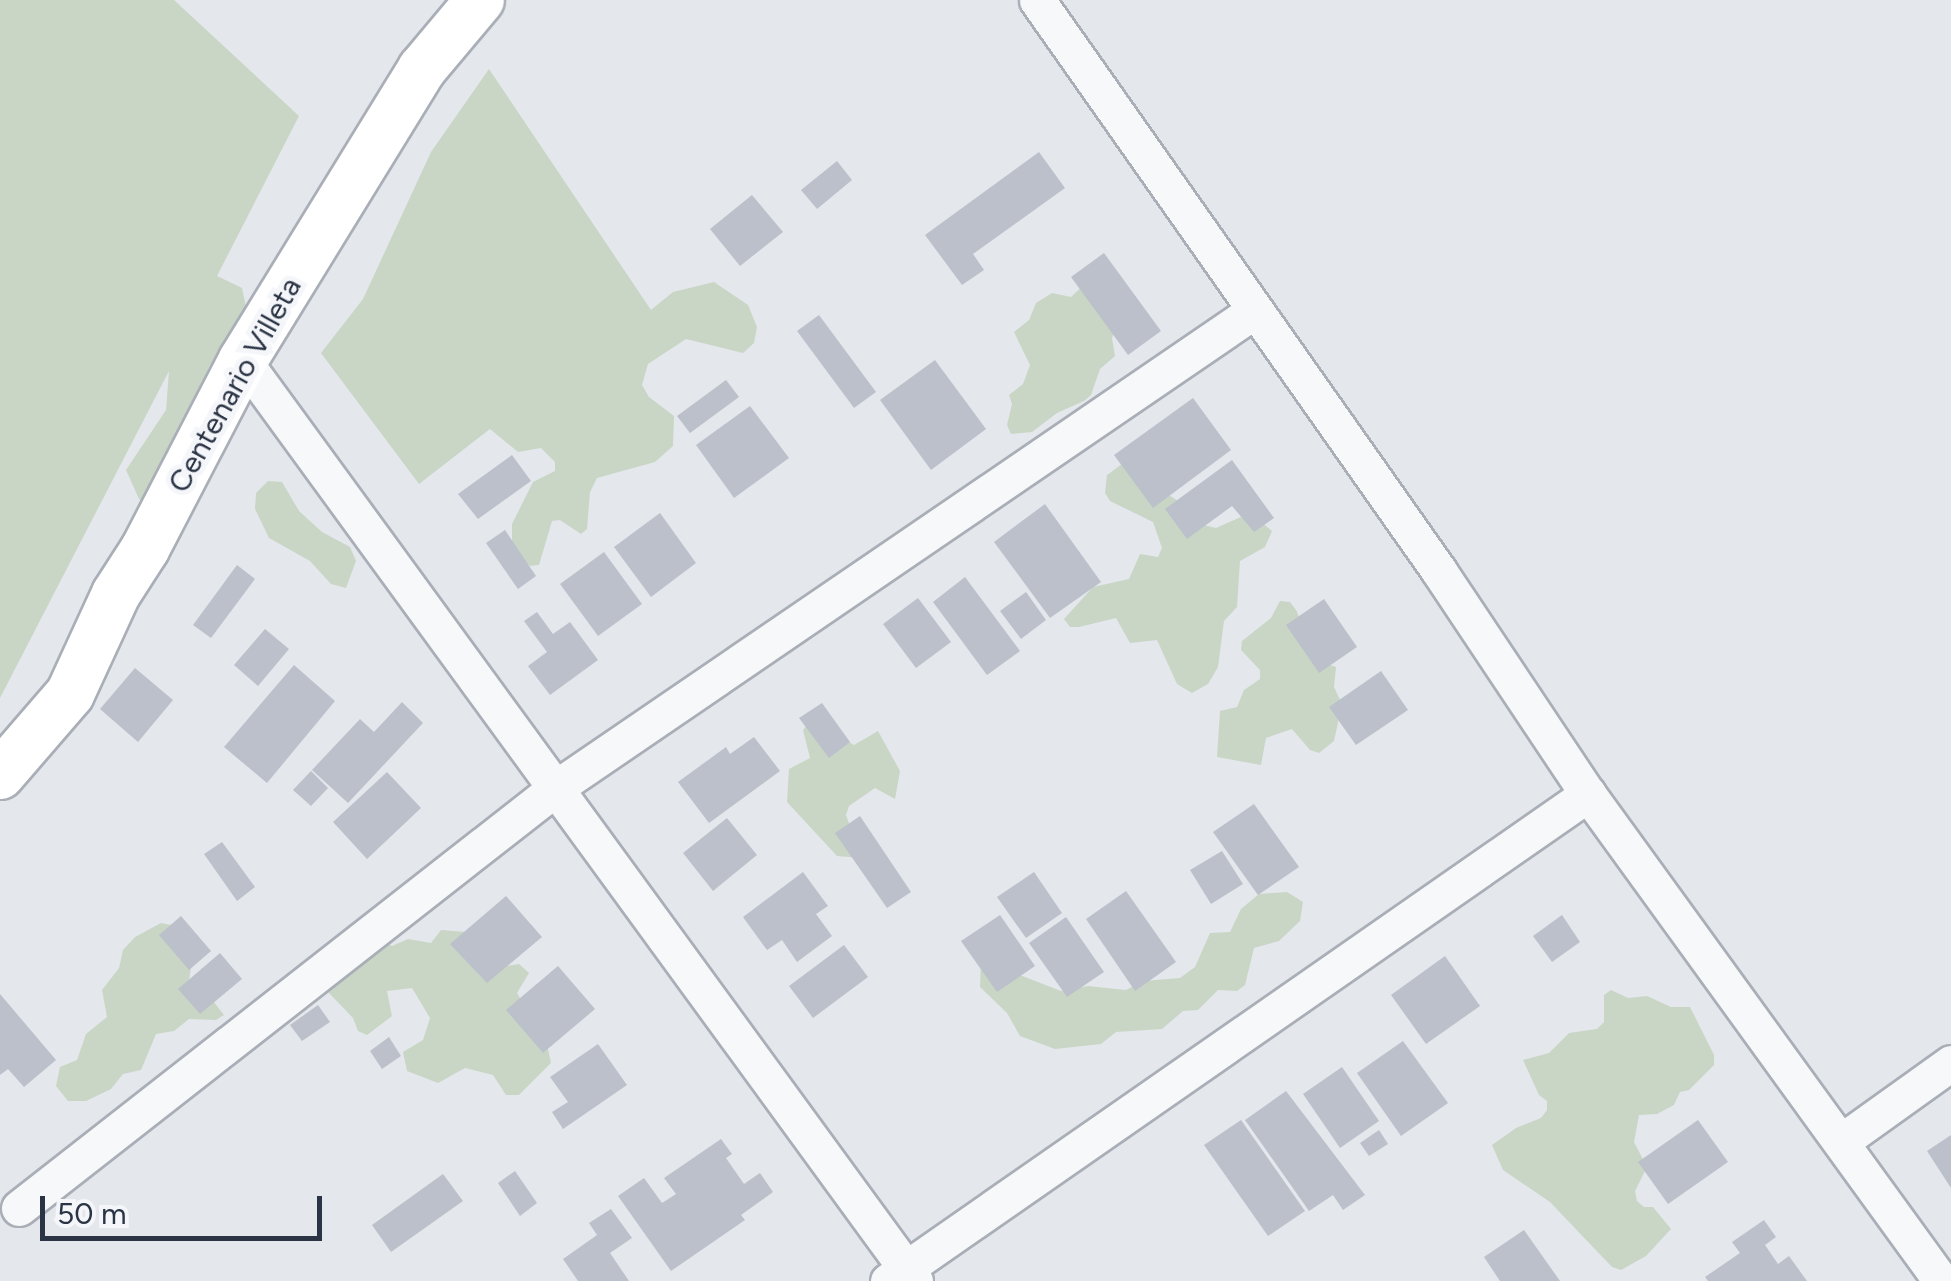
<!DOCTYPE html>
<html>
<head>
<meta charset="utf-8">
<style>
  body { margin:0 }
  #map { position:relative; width:1951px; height:1281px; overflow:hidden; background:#e4e7ec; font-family:Figtree,sans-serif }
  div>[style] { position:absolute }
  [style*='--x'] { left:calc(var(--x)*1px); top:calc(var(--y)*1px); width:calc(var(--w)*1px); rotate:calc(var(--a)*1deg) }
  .green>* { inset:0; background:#c9d6c5 }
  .building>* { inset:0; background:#bbc0ca }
  .roads { filter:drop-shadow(2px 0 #a9aeb7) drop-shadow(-2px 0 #a9aeb7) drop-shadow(0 2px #a9aeb7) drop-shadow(0 -2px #a9aeb7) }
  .street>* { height:35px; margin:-17.5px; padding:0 17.5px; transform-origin:17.5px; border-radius:17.5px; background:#f7f8fa }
  .secondary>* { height:48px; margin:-24px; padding:0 24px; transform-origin:24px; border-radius:24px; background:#fff }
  span { translate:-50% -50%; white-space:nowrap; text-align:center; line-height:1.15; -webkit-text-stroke:10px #f4f6f9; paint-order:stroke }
  .street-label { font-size:30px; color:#2b3445 }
  .scale { position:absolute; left:40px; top:1196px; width:282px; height:45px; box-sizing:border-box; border:5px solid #2b3445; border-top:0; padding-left:12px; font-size:30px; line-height:35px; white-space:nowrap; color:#2b3445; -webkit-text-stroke:8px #f4f6f9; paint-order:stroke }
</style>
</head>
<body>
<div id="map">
  <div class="green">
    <div style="clip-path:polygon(0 0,174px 0,299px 116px,217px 276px,242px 288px,249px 321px,236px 346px,210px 365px,196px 394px,201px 498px,187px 507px,153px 507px,139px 499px,126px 470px,166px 410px,169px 371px,0 698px)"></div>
    <div style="clip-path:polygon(489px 69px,651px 310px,673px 292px,714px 282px,748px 305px,757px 327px,754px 343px,743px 353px,686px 339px,648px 364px,642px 385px,649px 397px,674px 416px,673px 446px,655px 462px,597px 478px,590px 492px,587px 529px,581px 534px,560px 520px,552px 521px,539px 565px,530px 566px,512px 549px,512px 524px,533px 482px,555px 471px,555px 462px,541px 448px,518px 452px,490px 429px,419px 484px,321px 353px,363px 299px,431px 152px)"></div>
    <div style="clip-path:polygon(1085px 284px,1119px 320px,1112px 338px,1115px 356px,1100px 369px,1091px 395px,1084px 401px,1057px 413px,1032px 432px,1011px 434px,1007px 425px,1012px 404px,1009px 395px,1023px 384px,1030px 365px,1014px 332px,1029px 320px,1036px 303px,1052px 293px,1071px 297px)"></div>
    <div style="clip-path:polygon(1122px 464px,1181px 503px,1199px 524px,1216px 528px,1250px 513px,1272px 531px,1265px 547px,1240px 561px,1237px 607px,1224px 621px,1218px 667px,1208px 684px,1192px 693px,1177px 684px,1157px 640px,1130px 643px,1116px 618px,1079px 627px,1070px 627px,1064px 619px,1093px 587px,1129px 579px,1140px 554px,1158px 557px,1162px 548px,1153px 522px,1110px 501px,1105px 493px,1107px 475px)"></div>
    <div style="clip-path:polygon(268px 481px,282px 482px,299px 511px,322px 532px,350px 547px,356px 561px,346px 588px,331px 584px,310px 561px,269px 538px,255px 509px,256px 493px)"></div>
    <div style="clip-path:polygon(1280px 601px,1290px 602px,1296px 610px,1318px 661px,1336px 667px,1334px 687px,1342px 704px,1334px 741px,1319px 753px,1310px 750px,1292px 729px,1266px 738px,1261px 765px,1217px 757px,1220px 711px,1237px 707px,1244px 690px,1260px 679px,1260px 670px,1241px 650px,1242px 641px,1271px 618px)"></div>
    <div style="clip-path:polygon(812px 719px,854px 745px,878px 731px,900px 771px,895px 799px,875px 788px,849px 806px,846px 815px,861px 858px,837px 856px,787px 802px,789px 769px,810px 758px,803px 730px)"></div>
    <div style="clip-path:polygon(1287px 892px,1303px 902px,1300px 921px,1279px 941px,1254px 948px,1245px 985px,1237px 991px,1218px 990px,1198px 1010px,1183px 1011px,1162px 1029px,1116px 1032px,1101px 1044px,1055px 1049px,1020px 1036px,1007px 1013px,980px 987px,981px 960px,1061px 991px,1088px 986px,1126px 990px,1143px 981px,1180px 978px,1195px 967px,1210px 933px,1230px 932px,1241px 909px,1259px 894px)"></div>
    <div style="clip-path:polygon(161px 923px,171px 925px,193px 953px,189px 981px,206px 992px,224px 1015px,216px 1020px,189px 1019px,174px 1031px,156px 1034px,141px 1070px,123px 1074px,111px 1089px,86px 1101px,68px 1101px,56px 1086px,60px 1067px,77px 1060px,86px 1034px,107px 1017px,102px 990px,119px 968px,123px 950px,135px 937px)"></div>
    <div style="clip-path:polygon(441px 930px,466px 932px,501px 967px,519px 964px,529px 973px,517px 993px,547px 1045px,551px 1063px,519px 1095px,506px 1095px,493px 1075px,465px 1068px,438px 1083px,407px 1071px,403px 1052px,423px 1040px,430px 1018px,412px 988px,387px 991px,392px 1016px,367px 1035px,358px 1031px,353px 1018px,308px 971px,320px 949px,328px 945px,384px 941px,392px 946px,408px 939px,431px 943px)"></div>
    <div style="clip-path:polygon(1611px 990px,1628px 998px,1647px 996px,1671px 1007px,1690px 1007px,1714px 1055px,1714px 1065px,1689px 1090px,1680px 1092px,1674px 1105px,1657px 1114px,1639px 1115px,1634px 1142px,1647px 1167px,1635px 1191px,1637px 1201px,1644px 1207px,1653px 1207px,1671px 1229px,1646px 1256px,1621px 1270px,1612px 1267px,1550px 1202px,1503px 1170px,1492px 1145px,1516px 1128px,1541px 1118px,1547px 1110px,1547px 1101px,1539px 1095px,1523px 1060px,1549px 1053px,1569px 1033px,1597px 1029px,1604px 1022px,1604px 995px)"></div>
  </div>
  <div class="building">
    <div style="clip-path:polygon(1039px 152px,1065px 188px,973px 254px,984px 270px,962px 285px,925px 235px)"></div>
    <div style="clip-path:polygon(837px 161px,852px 180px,817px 209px,801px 190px)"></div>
    <div style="clip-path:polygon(752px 195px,783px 232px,740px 266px,710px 229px)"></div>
    <div style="clip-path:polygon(1104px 253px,1161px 331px,1128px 355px,1071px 277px)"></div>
    <div style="clip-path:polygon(819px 315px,876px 392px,854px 408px,797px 331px)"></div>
    <div style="clip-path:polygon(935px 360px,986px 429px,931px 470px,880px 400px)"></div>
    <div style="clip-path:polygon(726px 380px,739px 397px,690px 433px,677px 416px)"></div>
    <div style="clip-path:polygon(1193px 398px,1231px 450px,1153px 508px,1114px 455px)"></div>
    <div style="clip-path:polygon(750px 406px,789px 458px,734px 498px,696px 445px)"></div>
    <div style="clip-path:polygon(512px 455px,531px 481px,478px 519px,458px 494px)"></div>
    <div style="clip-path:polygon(1232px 460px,1274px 518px,1254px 532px,1232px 506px,1187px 539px,1165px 509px)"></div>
    <div style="clip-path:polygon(1045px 504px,1101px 582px,1050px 618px,994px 542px)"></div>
    <div style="clip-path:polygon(660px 513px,696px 563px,651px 597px,614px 547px)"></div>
    <div style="clip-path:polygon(505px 530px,536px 576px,518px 589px,486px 543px)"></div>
    <div style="clip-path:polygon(604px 552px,642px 604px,598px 636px,560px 584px)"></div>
    <div style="clip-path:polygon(237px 565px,255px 579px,211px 638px,193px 625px)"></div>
    <div style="clip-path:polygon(965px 577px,1020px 651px,987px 675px,933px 602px)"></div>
    <div style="clip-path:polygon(1026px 592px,1046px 620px,1021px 639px,1000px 611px)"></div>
    <div style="clip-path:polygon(918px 598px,951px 642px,916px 668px,883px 624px)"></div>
    <div style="clip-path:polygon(1324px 599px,1357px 647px,1319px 673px,1286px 625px)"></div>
    <div style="clip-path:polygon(537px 612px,553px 634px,570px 622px,598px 660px,550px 695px,528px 666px,547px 652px,524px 621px)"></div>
    <div style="clip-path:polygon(265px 629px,289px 649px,258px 686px,234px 665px)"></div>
    <div style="clip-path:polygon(294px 665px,335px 701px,267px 783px,224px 747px)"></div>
    <div style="clip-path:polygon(135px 668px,173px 700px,138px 742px,100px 709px)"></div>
    <div style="clip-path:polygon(1381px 671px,1408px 710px,1356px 745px,1329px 707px)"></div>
    <div style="clip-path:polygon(402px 702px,423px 723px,348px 803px,312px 770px,360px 719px,374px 732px)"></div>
    <div style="clip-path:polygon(822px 703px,850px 742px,829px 758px,799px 718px)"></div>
    <div style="clip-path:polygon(754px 737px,780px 771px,709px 823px,678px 782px,726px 747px,730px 754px)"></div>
    <div style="clip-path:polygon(311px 771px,328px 788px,311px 806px,293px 790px)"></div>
    <div style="clip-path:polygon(387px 772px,421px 808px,367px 859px,333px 822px)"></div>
    <div style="clip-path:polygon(1254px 804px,1299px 867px,1258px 895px,1213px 832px)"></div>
    <div style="clip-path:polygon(860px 816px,911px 892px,887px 908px,835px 833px)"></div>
    <div style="clip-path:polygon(727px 818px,757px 855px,713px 891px,683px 853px)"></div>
    <div style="clip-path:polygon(222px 842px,255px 887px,237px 901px,204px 854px)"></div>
    <div style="clip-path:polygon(1222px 851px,1243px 884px,1211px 904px,1190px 870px)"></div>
    <div style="clip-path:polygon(803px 872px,828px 906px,816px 914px,832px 936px,797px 962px,782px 940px,767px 950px,743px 917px)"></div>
    <div style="clip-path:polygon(1034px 872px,1062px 913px,1026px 938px,997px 897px)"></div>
    <div style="clip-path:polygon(1126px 891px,1176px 962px,1135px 991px,1086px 919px)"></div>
    <div style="clip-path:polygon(506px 896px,542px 937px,487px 983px,450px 944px)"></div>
    <div style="clip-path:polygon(1000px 915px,1035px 966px,997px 992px,961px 941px)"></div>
    <div style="clip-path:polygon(1562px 915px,1580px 942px,1552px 962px,1533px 936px)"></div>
    <div style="clip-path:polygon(181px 916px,211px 951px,189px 970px,159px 935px)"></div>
    <div style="clip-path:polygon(1066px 917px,1104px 972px,1067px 997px,1029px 943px)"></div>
    <div style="clip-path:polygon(844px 945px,868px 977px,813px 1018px,789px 986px)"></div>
    <div style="clip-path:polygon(220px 953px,242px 979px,200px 1014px,178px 989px)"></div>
    <div style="clip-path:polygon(1445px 956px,1480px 1006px,1426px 1044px,1391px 995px)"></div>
    <div style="clip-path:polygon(558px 966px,595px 1009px,543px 1053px,506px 1010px)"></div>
    <div style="clip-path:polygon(0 994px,56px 1060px,24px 1087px,8px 1069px,0 1075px)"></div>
    <div style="clip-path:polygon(318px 1005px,330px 1022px,302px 1041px,290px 1025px)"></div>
    <div style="clip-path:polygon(389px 1037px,401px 1056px,382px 1069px,370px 1051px)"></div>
    <div style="clip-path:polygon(1403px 1041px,1448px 1103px,1401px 1136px,1357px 1073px)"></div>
    <div style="clip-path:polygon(598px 1044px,627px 1085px,563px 1129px,552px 1112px,568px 1102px,550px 1077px)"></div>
    <div style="clip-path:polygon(1342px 1067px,1379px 1121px,1340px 1148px,1303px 1094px)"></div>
    <div style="clip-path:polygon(1286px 1091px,1365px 1195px,1343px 1210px,1333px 1195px,1309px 1211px,1245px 1120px)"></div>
    <div style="clip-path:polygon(1241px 1120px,1305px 1211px,1268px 1236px,1204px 1145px)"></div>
    <div style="clip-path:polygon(1698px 1120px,1728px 1162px,1668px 1204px,1638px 1162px)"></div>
    <div style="clip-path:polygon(1379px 1130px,1388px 1144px,1369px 1156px,1360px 1143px)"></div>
    <div style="clip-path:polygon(1951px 1135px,1951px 1188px,1927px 1151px)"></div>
    <div style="clip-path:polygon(721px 1139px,732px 1154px,726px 1158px,744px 1184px,760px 1173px,773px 1192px,741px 1215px,745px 1220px,671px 1271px,618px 1196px,644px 1178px,662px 1203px,676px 1194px,664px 1178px)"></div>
    <div style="clip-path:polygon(515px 1171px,537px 1203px,520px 1216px,498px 1183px)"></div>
    <div style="clip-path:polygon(443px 1174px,463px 1201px,391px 1252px,372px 1225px)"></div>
    <div style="clip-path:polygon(611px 1209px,632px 1238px,610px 1253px,629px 1281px,578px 1281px,563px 1259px,597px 1235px,589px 1223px)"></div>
    <div style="clip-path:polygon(1764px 1220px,1776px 1237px,1765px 1245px,1778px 1264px,1789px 1256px,1807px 1281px,1708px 1281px,1705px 1277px,1740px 1253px,1732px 1242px)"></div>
    <div style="clip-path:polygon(1524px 1230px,1560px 1281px,1500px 1281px,1484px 1257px)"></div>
  </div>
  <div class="roads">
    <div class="street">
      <div style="--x:1037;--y:0;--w:698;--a:54.85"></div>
      <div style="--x:1439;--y:571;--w:268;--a:56.3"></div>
      <div style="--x:1588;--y:794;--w:601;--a:54.06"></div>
      <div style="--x:243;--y:360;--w:1140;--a:53.88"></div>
      <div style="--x:1842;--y:1141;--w:134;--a:-35.6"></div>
      <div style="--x:19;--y:1208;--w:683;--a:-38.04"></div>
      <div style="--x:557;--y:787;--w:844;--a:-34.33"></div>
      <div style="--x:888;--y:1281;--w:853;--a:-34.83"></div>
    </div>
    <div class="secondary">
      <div style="--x:0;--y:775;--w:107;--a:-49.2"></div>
      <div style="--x:70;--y:694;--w:110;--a:-65.3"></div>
      <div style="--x:116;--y:594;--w:54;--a:-57.2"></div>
      <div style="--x:145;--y:549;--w:213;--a:-62.6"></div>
      <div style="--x:243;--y:360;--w:342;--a:-58.4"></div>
      <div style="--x:422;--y:69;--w:90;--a:-50"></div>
    </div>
  </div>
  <div class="street-label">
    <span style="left:235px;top:385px;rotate:-61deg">Centenario Villeta</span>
  </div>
  <div class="scale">50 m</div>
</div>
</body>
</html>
